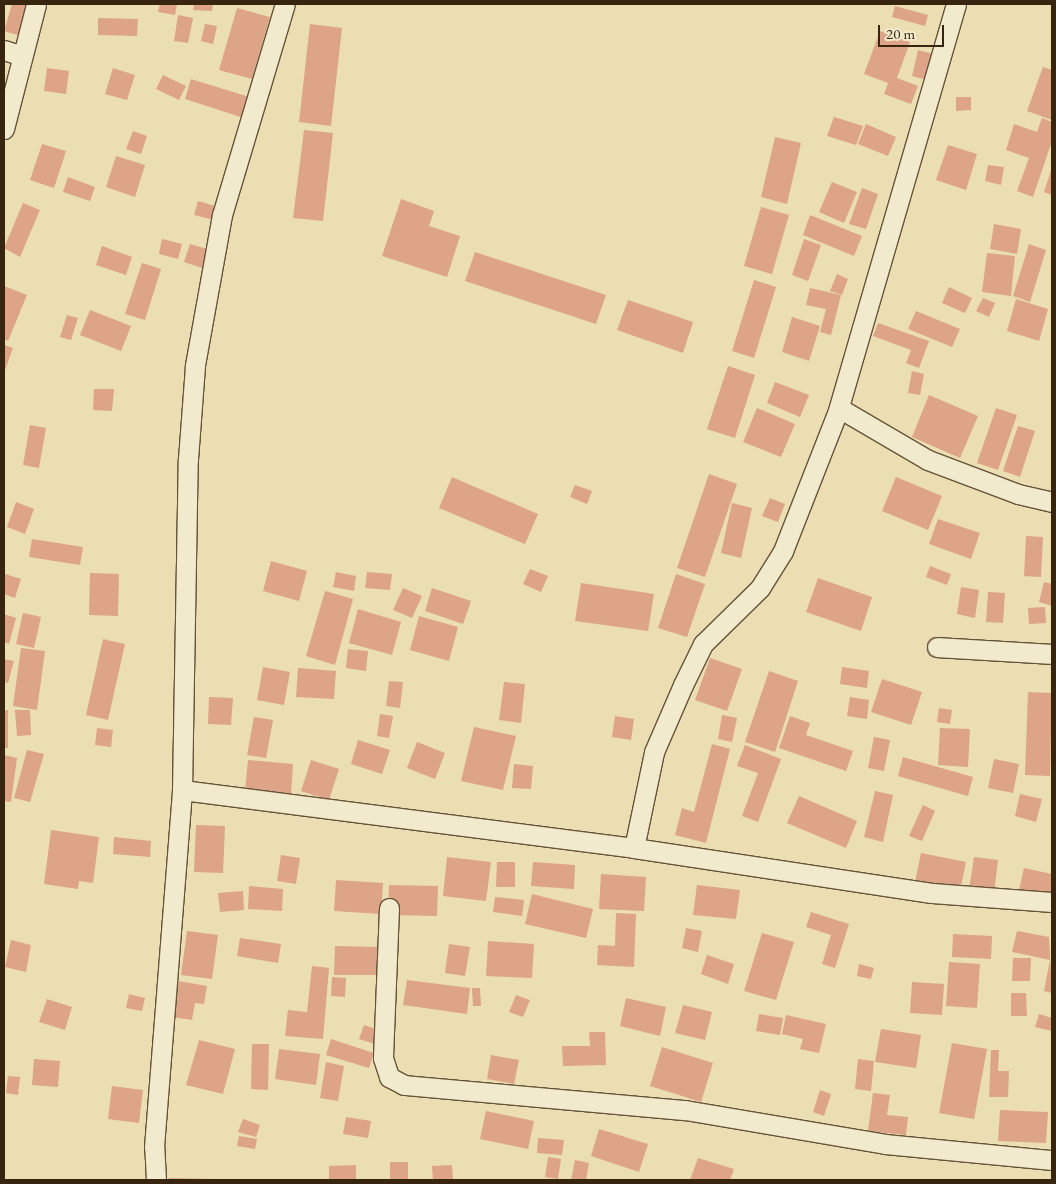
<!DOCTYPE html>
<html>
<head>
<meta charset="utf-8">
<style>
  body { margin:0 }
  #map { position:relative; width:1056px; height:1184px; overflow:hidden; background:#ebdeb2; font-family:"EB Garamond",serif }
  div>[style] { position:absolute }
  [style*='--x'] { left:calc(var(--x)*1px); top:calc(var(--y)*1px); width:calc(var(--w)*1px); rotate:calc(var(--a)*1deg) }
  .building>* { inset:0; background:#dda487 }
  .roads { filter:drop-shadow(1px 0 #655338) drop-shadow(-1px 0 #655338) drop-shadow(0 1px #655338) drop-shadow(0 -1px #655338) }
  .street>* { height:19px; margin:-9.5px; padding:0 9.5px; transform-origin:9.5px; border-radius:9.5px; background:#f2eacd }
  span { translate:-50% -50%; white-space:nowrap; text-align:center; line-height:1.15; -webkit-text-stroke:4px #f2eacd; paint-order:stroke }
  .frame { position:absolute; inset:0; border:5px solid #38250f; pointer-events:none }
  .scale { position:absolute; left:878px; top:25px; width:66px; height:22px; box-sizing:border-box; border:2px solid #38250f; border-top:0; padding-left:6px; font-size:15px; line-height:18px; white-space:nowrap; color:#38250f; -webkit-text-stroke:4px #f2eacd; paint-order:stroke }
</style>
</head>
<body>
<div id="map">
  <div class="building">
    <div style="clip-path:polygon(12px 4px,32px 4px,21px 36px,4px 31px)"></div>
    <div style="clip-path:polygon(160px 4px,177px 4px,175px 15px,158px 12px)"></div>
    <div style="clip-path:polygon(194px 4px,213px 4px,212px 11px,193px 10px)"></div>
    <div style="clip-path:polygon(895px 6px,928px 15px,925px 26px,892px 17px)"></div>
    <div style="clip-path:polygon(237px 8px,270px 17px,252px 79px,219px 70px)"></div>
    <div style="clip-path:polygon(178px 15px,193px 18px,188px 43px,174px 41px)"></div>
    <div style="clip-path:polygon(98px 18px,138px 19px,137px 36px,98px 35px)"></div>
    <div style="clip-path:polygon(205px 24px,217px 26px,213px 44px,201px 41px)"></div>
    <div style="clip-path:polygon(310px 24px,342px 28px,331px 126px,299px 122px)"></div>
    <div style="clip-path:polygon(880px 31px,910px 42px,897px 78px,918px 86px,911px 104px,884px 94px,888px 83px,864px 74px)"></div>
    <div style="clip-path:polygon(918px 50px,933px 54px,927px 80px,912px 76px)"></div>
    <div style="clip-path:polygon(1043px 67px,1052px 70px,1052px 120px,1027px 111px)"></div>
    <div style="clip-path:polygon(47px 68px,69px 71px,66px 94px,44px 91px)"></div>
    <div style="clip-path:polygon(113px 68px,135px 75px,127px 100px,105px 94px)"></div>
    <div style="clip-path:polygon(163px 75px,186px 86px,179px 100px,156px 89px)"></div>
    <div style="clip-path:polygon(191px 79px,256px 99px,250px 120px,185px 99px)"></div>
    <div style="clip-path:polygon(956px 97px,971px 97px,971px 110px,956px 111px)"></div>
    <div style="clip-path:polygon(834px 117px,863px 126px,856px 145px,827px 136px)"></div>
    <div style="clip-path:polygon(1042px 118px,1052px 122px,1052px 141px,1033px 197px,1017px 191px,1029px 158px,1006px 150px,1014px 124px,1037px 132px)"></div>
    <div style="clip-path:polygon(866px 124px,896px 137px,888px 156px,858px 144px)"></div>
    <div style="clip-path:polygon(304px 130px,333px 133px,323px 221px,293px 218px)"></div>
    <div style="clip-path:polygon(133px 131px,147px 136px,141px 154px,126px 149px)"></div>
    <div style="clip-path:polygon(775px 137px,801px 143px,787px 204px,761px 197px)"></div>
    <div style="clip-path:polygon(42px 144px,66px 151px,54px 188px,30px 180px)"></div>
    <div style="clip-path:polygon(948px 145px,977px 154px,966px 190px,936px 180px)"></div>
    <div style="clip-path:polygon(116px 156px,145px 165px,135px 197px,106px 187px)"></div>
    <div style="clip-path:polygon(988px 165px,1004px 167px,1001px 185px,985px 181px)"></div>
    <div style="clip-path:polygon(1052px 167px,1052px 195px,1044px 192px)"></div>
    <div style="clip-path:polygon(68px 177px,95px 187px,90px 201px,63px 192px)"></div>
    <div style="clip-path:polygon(832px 182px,857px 192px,844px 223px,819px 212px)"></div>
    <div style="clip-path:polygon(862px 188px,878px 194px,866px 229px,849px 224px)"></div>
    <div style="clip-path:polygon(401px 199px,434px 211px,429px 226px,460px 236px,447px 277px,382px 256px)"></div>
    <div style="clip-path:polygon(198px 201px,218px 207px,214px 220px,194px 215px)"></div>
    <div style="clip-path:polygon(23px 203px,40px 210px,20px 257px,4px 248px)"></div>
    <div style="clip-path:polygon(761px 207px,789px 215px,772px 274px,744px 266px)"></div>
    <div style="clip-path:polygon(810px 215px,862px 236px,854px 256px,803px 235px)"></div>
    <div style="clip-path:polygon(994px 224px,1021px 229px,1017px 254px,990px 249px)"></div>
    <div style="clip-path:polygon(162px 239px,182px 244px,178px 259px,159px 254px)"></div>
    <div style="clip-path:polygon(804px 239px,821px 245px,808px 281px,792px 275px)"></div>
    <div style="clip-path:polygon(190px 244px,207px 249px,202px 268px,184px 262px)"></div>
    <div style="clip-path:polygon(1029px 244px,1046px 250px,1030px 302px,1013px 296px)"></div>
    <div style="clip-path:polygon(102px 246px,132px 257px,126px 275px,96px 265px)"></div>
    <div style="clip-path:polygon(475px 252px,606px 295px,596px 324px,465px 281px)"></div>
    <div style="clip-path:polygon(987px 253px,1015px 256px,1011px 296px,982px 292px)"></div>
    <div style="clip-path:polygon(142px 263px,161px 269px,145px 320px,125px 314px)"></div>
    <div style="clip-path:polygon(837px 274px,848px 279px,842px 295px,830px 291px)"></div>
    <div style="clip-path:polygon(754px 280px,776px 287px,754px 358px,732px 351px)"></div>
    <div style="clip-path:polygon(4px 286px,27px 295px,8px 341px,4px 339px)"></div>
    <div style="clip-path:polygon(949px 287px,972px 298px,965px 313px,942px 303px)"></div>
    <div style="clip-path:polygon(810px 288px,841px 295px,831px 335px,820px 332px,826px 309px,806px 305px)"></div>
    <div style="clip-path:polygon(983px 298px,995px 303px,989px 317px,976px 311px)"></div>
    <div style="clip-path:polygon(1016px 299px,1048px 309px,1039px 341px,1007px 331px)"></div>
    <div style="clip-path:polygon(628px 300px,693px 322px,683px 353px,617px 330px)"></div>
    <div style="clip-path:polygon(90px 310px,131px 326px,121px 351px,80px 335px)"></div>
    <div style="clip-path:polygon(916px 311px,960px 329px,952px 347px,908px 329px)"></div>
    <div style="clip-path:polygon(67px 315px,78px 318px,71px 340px,60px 337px)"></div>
    <div style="clip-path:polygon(792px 317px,820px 326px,809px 361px,782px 352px)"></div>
    <div style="clip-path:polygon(878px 323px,929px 341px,919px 368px,906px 363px,911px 350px,873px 336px)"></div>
    <div style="clip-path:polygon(4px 345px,13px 348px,4px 373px)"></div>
    <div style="clip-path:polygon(728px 366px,755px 375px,735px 438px,707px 429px)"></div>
    <div style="clip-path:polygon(912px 371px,924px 374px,920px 395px,908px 393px)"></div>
    <div style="clip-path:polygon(775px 382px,809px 395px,800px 417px,767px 403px)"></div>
    <div style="clip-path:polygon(94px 389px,114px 389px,112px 411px,93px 410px)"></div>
    <div style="clip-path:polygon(929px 395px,978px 416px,960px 458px,912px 437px)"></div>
    <div style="clip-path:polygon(757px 408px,795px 424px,781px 457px,743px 442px)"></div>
    <div style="clip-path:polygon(996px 408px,1017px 415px,998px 470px,977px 463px)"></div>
    <div style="clip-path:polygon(30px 425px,46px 428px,39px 468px,23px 465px)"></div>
    <div style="clip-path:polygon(1018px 426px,1035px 431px,1020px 477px,1003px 471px)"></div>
    <div style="clip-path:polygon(709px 474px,737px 484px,705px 577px,677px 568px)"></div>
    <div style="clip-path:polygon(452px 477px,538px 514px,525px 544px,439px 508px)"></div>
    <div style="clip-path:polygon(896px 477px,942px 496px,928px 530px,882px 511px)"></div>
    <div style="clip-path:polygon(575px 485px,592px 491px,587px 504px,570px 497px)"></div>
    <div style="clip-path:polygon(770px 498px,785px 504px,778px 522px,762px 516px)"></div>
    <div style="clip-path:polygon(16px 502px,34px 509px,25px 534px,7px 527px)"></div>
    <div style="clip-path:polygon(732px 503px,752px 508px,741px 558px,721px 553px)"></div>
    <div style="clip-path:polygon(938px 519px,980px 533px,971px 559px,929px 544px)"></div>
    <div style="clip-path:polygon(1026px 536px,1043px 537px,1041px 577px,1024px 576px)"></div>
    <div style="clip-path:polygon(32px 539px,83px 547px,80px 565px,29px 557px)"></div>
    <div style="clip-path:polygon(271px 561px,307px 571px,299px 601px,263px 591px)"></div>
    <div style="clip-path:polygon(930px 566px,951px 574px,947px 585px,926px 577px)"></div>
    <div style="clip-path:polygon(530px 569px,548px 576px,541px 592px,523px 584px)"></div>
    <div style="clip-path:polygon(336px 572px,356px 576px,354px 591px,333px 587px)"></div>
    <div style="clip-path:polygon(367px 572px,392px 574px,390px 590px,365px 588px)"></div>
    <div style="clip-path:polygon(90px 573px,119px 574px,118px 616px,89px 615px)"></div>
    <div style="clip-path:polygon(5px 574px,21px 579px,15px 598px,4px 594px)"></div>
    <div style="clip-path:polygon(676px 574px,705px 584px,687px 637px,658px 628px)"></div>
    <div style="clip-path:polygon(818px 578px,872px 597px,861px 631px,806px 612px)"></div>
    <div style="clip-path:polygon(1044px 582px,1052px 584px,1052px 606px,1039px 602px)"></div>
    <div style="clip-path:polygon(581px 583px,654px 594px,648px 631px,575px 621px)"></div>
    <div style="clip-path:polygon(961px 587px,979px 590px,975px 618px,957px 614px)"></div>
    <div style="clip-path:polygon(403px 588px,422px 596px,412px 618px,393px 610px)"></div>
    <div style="clip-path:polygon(432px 588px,471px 601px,463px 624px,425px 611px)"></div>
    <div style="clip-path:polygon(325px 591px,353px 599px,335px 665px,306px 656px)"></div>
    <div style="clip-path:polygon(988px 592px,1005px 593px,1003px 623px,986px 622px)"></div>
    <div style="clip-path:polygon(1045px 607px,1046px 623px,1029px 624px,1028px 608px)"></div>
    <div style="clip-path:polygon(358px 609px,401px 622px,392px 655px,349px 643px)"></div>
    <div style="clip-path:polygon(23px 613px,41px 617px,34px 648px,16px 644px)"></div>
    <div style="clip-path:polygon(4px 614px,16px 618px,9px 644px,4px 642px)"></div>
    <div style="clip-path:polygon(419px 616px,458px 627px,449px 661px,410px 650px)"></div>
    <div style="clip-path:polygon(103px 639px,125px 644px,108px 720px,86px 715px)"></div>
    <div style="clip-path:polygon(21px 648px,45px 651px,37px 710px,13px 706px)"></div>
    <div style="clip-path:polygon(348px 649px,368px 651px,366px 671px,346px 668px)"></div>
    <div style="clip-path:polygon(710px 658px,742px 669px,727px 711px,695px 700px)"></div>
    <div style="clip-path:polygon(4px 659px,14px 661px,8px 683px,4px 682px)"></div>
    <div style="clip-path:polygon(263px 667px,290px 672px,284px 705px,257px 700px)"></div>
    <div style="clip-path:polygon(842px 667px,869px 671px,867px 688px,840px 684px)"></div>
    <div style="clip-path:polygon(298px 668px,336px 671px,334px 699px,296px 697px)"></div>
    <div style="clip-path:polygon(769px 671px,798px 681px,775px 752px,745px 742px)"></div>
    <div style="clip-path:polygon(882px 679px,922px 692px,911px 725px,871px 712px)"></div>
    <div style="clip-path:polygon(389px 681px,403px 682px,400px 708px,386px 706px)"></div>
    <div style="clip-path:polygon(504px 682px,525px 684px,521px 723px,499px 720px)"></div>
    <div style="clip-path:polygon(1028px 692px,1052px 693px,1050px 776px,1025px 775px)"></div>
    <div style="clip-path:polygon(209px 697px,233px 698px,231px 725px,208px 724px)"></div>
    <div style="clip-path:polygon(850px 697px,869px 700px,867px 719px,847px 716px)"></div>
    <div style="clip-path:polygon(939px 708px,952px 710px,950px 724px,937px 722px)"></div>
    <div style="clip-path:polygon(4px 710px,8px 710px,8px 748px,4px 748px)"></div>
    <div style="clip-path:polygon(15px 710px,30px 710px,31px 735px,17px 736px)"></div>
    <div style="clip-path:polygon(380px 714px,393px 716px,389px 738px,377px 736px)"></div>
    <div style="clip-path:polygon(722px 715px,737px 718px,732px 742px,718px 739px)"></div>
    <div style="clip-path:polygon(615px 716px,634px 719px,631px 740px,612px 737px)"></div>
    <div style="clip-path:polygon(790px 716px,810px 723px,806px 735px,853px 751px,846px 771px,779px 748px)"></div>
    <div style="clip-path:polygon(254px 717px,273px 720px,266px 758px,247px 755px)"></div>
    <div style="clip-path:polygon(474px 727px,516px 736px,503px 790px,461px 781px)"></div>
    <div style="clip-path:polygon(97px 728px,113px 730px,111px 747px,95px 745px)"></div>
    <div style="clip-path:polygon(940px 728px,970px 729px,968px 767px,938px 765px)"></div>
    <div style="clip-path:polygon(874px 737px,890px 740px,884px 771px,868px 768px)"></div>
    <div style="clip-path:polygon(358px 740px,390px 750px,382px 774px,351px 764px)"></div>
    <div style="clip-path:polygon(417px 742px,445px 753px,435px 779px,407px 768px)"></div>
    <div style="clip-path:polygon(712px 744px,730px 749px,706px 843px,675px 835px,682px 808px,694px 812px)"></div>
    <div style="clip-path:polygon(745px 745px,781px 759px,758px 822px,742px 816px,758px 773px,737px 766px)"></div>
    <div style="clip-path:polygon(27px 750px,44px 754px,30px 802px,14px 798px)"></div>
    <div style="clip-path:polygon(4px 755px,17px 758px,11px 802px,4px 801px)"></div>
    <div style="clip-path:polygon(903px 757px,973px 777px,968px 796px,898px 776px)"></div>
    <div style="clip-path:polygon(994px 759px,1019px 764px,1013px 793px,988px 788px)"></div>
    <div style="clip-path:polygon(248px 760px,293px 764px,291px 795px,245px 791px)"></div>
    <div style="clip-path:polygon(311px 760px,339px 769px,329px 800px,301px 791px)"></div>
    <div style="clip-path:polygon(514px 764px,533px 766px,531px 789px,512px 788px)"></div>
    <div style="clip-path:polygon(875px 791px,893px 795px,883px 842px,864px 837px)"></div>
    <div style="clip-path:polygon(1020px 794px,1042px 799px,1036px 822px,1015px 816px)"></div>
    <div style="clip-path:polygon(799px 796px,857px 821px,846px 848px,787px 823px)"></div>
    <div style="clip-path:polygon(923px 805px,935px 811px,922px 841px,909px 836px)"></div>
    <div style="clip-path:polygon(196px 825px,225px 826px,223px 873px,194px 872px)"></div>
    <div style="clip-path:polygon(51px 830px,99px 837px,93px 883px,79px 881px,78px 889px,44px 884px)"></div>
    <div style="clip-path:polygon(114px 837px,151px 841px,150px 857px,113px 854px)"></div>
    <div style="clip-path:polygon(921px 853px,966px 862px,960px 891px,915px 882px)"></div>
    <div style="clip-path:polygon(281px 855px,300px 858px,296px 884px,277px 881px)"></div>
    <div style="clip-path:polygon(447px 857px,491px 862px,486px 901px,443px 896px)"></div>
    <div style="clip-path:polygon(974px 857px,998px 860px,994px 894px,969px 890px)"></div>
    <div style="clip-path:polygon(497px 862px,515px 862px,515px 887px,496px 887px)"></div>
    <div style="clip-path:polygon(533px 862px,575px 865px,574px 889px,531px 886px)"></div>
    <div style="clip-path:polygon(1024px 868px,1052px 874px,1052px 897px,1019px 890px)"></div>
    <div style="clip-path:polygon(601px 874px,646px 877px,644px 911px,599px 909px)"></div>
    <div style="clip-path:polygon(336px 880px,383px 883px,381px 914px,334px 911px)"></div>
    <div style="clip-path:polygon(389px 885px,438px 886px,437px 916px,388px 915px)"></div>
    <div style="clip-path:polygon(697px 885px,740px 890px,736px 919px,693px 915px)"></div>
    <div style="clip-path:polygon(249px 886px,283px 889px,282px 911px,248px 909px)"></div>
    <div style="clip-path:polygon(243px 891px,244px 910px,220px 912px,218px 893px)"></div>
    <div style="clip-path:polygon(532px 894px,593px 909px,586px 938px,525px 924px)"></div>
    <div style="clip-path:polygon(495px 897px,524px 900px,522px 916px,493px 912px)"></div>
    <div style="clip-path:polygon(811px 912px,849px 924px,835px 968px,822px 964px,831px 935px,806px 927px)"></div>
    <div style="clip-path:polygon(616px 913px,636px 914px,634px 967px,597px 965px,598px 945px,615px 946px)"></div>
    <div style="clip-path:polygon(686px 928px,702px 931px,698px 952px,682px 948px)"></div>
    <div style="clip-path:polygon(187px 931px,218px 935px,212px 979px,181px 975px)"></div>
    <div style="clip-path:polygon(1017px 931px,1049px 937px,1052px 993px,1044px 991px,1050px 960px,1012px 952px)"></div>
    <div style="clip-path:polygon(762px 933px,794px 942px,776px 1000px,744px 991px)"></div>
    <div style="clip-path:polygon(953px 934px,992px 936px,991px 959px,952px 957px)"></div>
    <div style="clip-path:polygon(240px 938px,281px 944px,278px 963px,237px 956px)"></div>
    <div style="clip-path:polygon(11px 940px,31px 945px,26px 972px,5px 967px)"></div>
    <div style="clip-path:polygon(488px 941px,534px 944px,532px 978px,486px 976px)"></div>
    <div style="clip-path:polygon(449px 944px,470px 947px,465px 976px,445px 973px)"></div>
    <div style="clip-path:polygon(335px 946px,380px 947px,379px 975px,334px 975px)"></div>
    <div style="clip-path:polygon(707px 955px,734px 964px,728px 984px,701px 974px)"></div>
    <div style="clip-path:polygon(1013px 958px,1031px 958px,1030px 981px,1012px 981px)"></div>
    <div style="clip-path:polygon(949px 962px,980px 964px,977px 1008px,946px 1006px)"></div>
    <div style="clip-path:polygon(859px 964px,874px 968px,871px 979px,857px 976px)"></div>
    <div style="clip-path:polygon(312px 966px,329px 968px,323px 1039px,285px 1036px,288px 1010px,307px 1012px)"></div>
    <div style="clip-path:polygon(332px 977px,346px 978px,345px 997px,331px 996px)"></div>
    <div style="clip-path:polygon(407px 980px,470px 988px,467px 1014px,403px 1005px)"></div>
    <div style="clip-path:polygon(178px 981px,207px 986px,204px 1004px,195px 1003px,192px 1020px,172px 1017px)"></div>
    <div style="clip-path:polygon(912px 982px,944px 984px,942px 1015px,910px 1013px)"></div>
    <div style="clip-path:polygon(472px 988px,480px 988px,481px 1006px,473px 1006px)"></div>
    <div style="clip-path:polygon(1011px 993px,1026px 993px,1027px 1016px,1011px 1016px)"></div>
    <div style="clip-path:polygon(129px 994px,145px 998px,142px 1011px,126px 1008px)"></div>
    <div style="clip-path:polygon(516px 995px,530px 1000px,523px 1017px,509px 1012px)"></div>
    <div style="clip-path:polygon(626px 998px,666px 1007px,660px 1036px,620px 1026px)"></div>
    <div style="clip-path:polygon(47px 999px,72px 1007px,65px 1030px,39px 1022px)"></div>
    <div style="clip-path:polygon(683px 1005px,712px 1012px,705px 1040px,675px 1033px)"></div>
    <div style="clip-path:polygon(759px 1014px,783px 1018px,780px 1035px,756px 1031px)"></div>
    <div style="clip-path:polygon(1039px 1014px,1052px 1018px,1052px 1031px,1035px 1027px)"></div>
    <div style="clip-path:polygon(786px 1015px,826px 1024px,819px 1053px,800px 1049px,803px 1039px,782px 1034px)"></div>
    <div style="clip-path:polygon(364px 1025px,382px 1031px,378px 1045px,359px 1039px)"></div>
    <div style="clip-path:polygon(881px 1029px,921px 1035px,916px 1068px,875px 1062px)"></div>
    <div style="clip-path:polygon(589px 1032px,605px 1032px,606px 1065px,563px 1066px,562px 1046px,590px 1046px)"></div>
    <div style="clip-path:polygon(331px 1039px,374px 1053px,369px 1068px,326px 1055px)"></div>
    <div style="clip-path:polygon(199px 1040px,235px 1049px,223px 1094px,186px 1085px)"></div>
    <div style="clip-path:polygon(952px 1043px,987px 1049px,974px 1119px,939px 1113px)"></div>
    <div style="clip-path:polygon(252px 1044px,269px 1044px,268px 1090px,251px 1089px)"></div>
    <div style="clip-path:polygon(662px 1047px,713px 1063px,701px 1102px,650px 1086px)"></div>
    <div style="clip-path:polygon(279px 1049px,320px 1054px,316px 1085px,275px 1079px)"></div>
    <div style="clip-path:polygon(991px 1050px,999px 1050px,998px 1071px,1009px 1071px,1008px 1097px,989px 1097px)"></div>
    <div style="clip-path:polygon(491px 1055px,519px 1060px,514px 1084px,487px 1079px)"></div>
    <div style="clip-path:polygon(34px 1059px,60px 1061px,58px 1087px,32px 1085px)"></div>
    <div style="clip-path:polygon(858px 1059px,874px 1061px,871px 1091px,855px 1089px)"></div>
    <div style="clip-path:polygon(326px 1062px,344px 1066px,338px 1101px,320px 1098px)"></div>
    <div style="clip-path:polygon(8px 1076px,20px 1077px,18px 1095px,6px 1093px)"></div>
    <div style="clip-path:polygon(112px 1086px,143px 1090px,139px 1123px,108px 1119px)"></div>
    <div style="clip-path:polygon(820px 1090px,831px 1094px,824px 1116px,813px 1112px)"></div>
    <div style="clip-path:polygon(873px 1093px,890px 1095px,887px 1115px,908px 1117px,906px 1135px,868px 1131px)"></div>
    <div style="clip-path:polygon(1000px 1110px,1048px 1112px,1046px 1143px,998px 1141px)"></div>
    <div style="clip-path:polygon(486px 1111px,534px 1121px,528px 1149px,480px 1139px)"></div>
    <div style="clip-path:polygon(346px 1117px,371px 1121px,368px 1138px,343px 1134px)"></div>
    <div style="clip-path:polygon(243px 1119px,260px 1125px,256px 1137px,238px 1132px)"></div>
    <div style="clip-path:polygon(599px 1129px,648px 1144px,639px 1172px,591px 1156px)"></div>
    <div style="clip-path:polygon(239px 1136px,257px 1139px,255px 1149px,237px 1146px)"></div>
    <div style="clip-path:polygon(538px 1138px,564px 1140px,562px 1155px,537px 1153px)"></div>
    <div style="clip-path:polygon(548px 1157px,561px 1159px,558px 1179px,545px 1177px)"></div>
    <div style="clip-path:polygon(698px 1158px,734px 1169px,730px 1180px,690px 1180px)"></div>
    <div style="clip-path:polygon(575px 1160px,589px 1163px,586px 1180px,571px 1180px)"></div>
    <div style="clip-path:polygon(390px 1162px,408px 1162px,408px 1180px,390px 1180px)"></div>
    <div style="clip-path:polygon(356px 1165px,356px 1180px,329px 1180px,329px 1166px)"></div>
    <div style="clip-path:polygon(452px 1165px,453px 1180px,433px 1180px,432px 1166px)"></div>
    <div style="clip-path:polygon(169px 1178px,214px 1179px,214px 1180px,169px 1180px)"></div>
  </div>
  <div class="roads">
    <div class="street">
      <div style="--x:956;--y:4;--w:421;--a:106.2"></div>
      <div style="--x:839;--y:408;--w:103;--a:30.3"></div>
      <div style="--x:928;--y:460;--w:96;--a:20.7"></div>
      <div style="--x:1018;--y:494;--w:35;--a:13"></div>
      <div style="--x:4;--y:50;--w:19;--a:18"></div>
      <div style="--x:4;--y:129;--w:129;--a:-75.6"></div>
      <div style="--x:937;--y:647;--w:115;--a:3.5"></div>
      <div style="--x:182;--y:790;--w:456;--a:7.3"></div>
      <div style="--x:634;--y:848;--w:301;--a:8.6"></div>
      <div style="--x:932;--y:893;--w:120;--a:4.3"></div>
      <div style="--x:634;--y:848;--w:98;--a:-78.2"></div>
      <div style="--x:654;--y:752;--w:73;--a:-66.6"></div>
      <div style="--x:683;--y:685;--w:46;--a:-64"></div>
      <div style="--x:703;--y:644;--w:80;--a:-44.5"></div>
      <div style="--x:760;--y:588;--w:44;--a:-58.1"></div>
      <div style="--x:783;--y:551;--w:154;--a:-68.6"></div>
      <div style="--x:389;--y:908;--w:150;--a:92.3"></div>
      <div style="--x:383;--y:1058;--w:20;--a:72"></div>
      <div style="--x:389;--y:1077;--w:17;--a:28"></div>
      <div style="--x:404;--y:1085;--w:282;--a:5.1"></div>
      <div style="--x:685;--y:1110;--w:203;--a:9.6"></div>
      <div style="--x:885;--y:1144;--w:168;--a:5.5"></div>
      <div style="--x:156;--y:1180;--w:33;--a:-93"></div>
      <div style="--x:154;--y:1147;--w:358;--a:-85.5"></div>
      <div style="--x:182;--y:790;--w:331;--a:-89"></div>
      <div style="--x:188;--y:459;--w:94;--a:-85.7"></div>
      <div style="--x:195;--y:365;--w:152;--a:-79.8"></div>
      <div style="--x:222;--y:215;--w:220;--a:-73.4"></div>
    </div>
  </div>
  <div class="frame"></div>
  <div class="scale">20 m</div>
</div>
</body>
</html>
